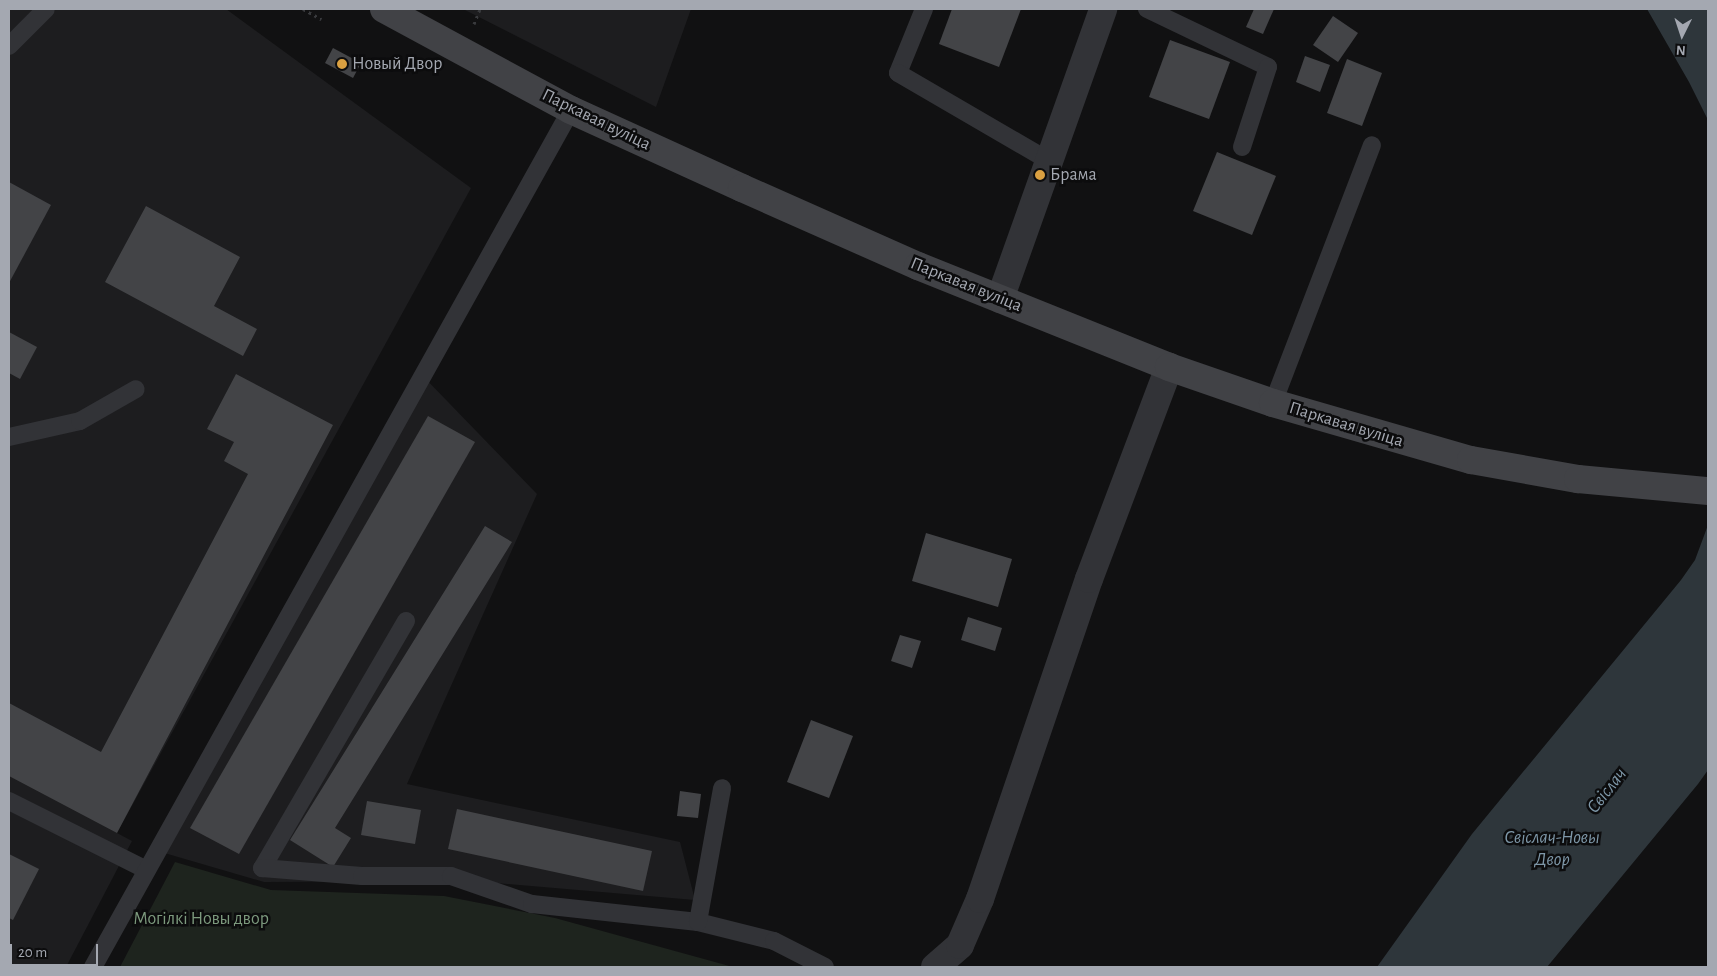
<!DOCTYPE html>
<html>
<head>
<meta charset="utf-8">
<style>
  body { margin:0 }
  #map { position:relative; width:1717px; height:976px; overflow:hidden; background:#111112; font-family:"Alegreya Sans",sans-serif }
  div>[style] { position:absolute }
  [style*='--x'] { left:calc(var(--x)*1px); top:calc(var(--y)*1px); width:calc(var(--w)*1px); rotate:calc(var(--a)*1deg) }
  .built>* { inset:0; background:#1d1d1f }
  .green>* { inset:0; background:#1e241e }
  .water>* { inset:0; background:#2e363b }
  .building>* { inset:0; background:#434447 }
  .path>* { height:3px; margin-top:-1.5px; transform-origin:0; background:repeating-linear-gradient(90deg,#393a3d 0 2.5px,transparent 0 6.5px) }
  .lane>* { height:18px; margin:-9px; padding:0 9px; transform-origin:9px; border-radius:9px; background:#323337 }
  .street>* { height:28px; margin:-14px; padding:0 14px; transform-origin:14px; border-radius:14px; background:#323337 }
  .secondary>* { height:28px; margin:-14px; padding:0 14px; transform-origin:14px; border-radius:14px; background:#414246 }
  .dots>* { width:14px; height:14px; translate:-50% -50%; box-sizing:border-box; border:2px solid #0c0c0d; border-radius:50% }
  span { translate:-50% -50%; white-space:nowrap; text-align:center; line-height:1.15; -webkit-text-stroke:5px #0c0c0d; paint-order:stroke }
  .poi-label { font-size:18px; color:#a4a8b1 }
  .left { translate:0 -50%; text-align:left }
  .street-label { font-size:18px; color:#a4a8b1 }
  .park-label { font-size:18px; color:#7d9a7e }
  .water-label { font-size:19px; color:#7e97a8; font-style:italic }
  .frame { position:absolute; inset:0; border:10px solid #a4a8b1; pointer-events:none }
  .north { position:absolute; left:1657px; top:10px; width:50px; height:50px; -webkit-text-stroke:4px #0c0c0d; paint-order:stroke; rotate:184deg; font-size:14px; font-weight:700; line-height:20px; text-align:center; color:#a4a8b1 }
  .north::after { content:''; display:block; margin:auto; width:18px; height:22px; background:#a4a8b1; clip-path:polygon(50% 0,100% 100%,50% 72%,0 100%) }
  .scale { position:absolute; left:10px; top:944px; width:88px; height:22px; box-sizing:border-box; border:2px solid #a4a8b1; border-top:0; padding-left:6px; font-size:15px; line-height:18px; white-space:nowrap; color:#a4a8b1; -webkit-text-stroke:4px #0c0c0d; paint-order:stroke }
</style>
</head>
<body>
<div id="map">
  <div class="built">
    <div style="clip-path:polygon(9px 9px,226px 9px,471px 188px,117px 833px,132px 841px,66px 967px,9px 967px)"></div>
    <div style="clip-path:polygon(463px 9px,691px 9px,656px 107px)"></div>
    <div style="clip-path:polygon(420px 373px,537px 494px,407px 784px,680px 842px,695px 900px,473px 881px,264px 882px,161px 852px)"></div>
  </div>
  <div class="green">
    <div style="clip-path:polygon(175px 862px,271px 890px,444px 896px,555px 918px,733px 967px,120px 967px)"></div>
  </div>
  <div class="water">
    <div style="clip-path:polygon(1647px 9px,1708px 9px,1708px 120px,1689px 82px)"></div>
    <div style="clip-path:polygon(1708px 525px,1708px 770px,1698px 784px,1547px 967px,1377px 967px,1472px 834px,1681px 580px,1695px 560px)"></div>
  </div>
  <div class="building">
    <div style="clip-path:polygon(952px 9px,1021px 9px,999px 67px,939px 44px)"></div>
    <div style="clip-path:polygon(1254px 9px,1274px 9px,1263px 34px,1246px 27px)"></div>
    <div style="clip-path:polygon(1333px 16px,1358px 33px,1338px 62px,1313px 45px)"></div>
    <div style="clip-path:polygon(1170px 40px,1230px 62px,1209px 119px,1149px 97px)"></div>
    <div style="clip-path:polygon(333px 48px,361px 63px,353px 78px,325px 63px)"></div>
    <div style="clip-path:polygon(1305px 56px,1330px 65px,1320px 92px,1296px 82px)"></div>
    <div style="clip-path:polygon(1347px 59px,1382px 73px,1362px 126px,1327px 113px)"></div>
    <div style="clip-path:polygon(1217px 152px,1276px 176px,1252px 235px,1193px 211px)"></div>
    <div style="clip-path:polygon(9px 182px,51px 205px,9px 283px)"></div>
    <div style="clip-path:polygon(146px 206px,240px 257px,214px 306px,257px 329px,243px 356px,105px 282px)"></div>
    <div style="clip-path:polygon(9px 332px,37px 347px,20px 379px,9px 373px)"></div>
    <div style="clip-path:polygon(236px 374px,333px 425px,117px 833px,9px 776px,9px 703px,101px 752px,248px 474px,224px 461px,234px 442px,207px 429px)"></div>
    <div style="clip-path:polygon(428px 416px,475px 442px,239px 854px,190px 828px)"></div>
    <div style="clip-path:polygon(485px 526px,512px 542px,335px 828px,351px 838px,333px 867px,290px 840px)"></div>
    <div style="clip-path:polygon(926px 533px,1012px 559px,998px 607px,912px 581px)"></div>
    <div style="clip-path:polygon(968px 617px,1002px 628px,995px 651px,961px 640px)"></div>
    <div style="clip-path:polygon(900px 635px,921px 641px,912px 668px,891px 661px)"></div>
    <div style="clip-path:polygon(811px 720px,853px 736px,829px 798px,787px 782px)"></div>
    <div style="clip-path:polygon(680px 791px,701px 794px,698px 818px,677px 816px)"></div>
    <div style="clip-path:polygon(367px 801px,421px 810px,415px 844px,361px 835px)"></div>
    <div style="clip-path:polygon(457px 809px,652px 851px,643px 891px,448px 849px)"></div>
    <div style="clip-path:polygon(9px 854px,39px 869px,13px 920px,9px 918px)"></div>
  </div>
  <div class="path">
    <div style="--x:303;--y:9;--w:21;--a:29"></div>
    <div style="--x:474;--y:24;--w:16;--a:-68"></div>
  </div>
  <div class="lane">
    <div style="--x:924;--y:9;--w:69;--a:112.1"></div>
    <div style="--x:898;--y:73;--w:175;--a:30.2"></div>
    <div style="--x:1147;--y:9;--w:134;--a:25.6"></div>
    <div style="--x:1268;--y:67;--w:84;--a:108"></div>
    <div style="--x:9;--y:46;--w:52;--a:-45"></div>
    <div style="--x:1273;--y:403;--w:276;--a:-69"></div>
    <div style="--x:9;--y:437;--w:73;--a:-12.7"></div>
    <div style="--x:80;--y:421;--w:64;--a:-29.7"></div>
    <div style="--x:406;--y:621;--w:286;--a:120.2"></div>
    <div style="--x:262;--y:868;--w:100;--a:4.6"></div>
    <div style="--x:362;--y:876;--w:89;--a:0"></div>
    <div style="--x:451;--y:876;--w:86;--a:19.1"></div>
    <div style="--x:532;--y:904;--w:167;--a:6.2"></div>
    <div style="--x:698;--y:922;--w:78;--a:14"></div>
    <div style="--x:774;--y:941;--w:57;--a:27"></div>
    <div style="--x:9;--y:801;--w:154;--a:26.6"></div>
    <div style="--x:698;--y:922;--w:136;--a:-79.8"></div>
    <div style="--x:93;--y:967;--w:981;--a:-60.85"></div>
  </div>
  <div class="street">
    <div style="--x:1000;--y:299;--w:308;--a:-70.4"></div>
    <div style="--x:935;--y:967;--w:33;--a:-41"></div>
    <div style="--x:960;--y:945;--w:50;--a:-66.5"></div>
    <div style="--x:980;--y:899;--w:338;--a:-71.2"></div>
    <div style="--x:1089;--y:579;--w:227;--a:-69.3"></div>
  </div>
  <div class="secondary">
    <div style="--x:384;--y:9;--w:213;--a:28.4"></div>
    <div style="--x:571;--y:110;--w:188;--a:24.5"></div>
    <div style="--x:742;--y:188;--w:193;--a:23.9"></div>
    <div style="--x:918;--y:266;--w:271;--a:21.9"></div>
    <div style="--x:1169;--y:367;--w:110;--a:19.1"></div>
    <div style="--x:1273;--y:403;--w:206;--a:16.1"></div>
    <div style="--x:1471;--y:460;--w:109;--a:10.1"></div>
    <div style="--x:1578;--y:479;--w:131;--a:5.3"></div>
  </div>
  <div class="dots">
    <div style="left:342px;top:64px;background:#daa041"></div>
    <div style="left:1040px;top:175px;background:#daa041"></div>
  </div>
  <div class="poi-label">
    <span class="left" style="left:352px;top:64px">Новый Двор</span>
    <span class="left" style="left:1050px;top:175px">Брама</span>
  </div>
  <div class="street-label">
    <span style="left:596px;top:120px;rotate:26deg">Паркавая вуліца</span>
    <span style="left:966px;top:285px;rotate:22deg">Паркавая вуліца</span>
    <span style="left:1346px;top:425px;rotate:17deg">Паркавая вуліца</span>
  </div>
  <div class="park-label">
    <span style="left:201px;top:919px">Могілкі Новы двор</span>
  </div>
  <div class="water-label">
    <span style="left:1607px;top:791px;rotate:-52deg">Свіслач</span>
    <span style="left:1552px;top:849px">Свіслач-Новы<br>Двор</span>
  </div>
  <div class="frame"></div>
  <div class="north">N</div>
  <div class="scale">20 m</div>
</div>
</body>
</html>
